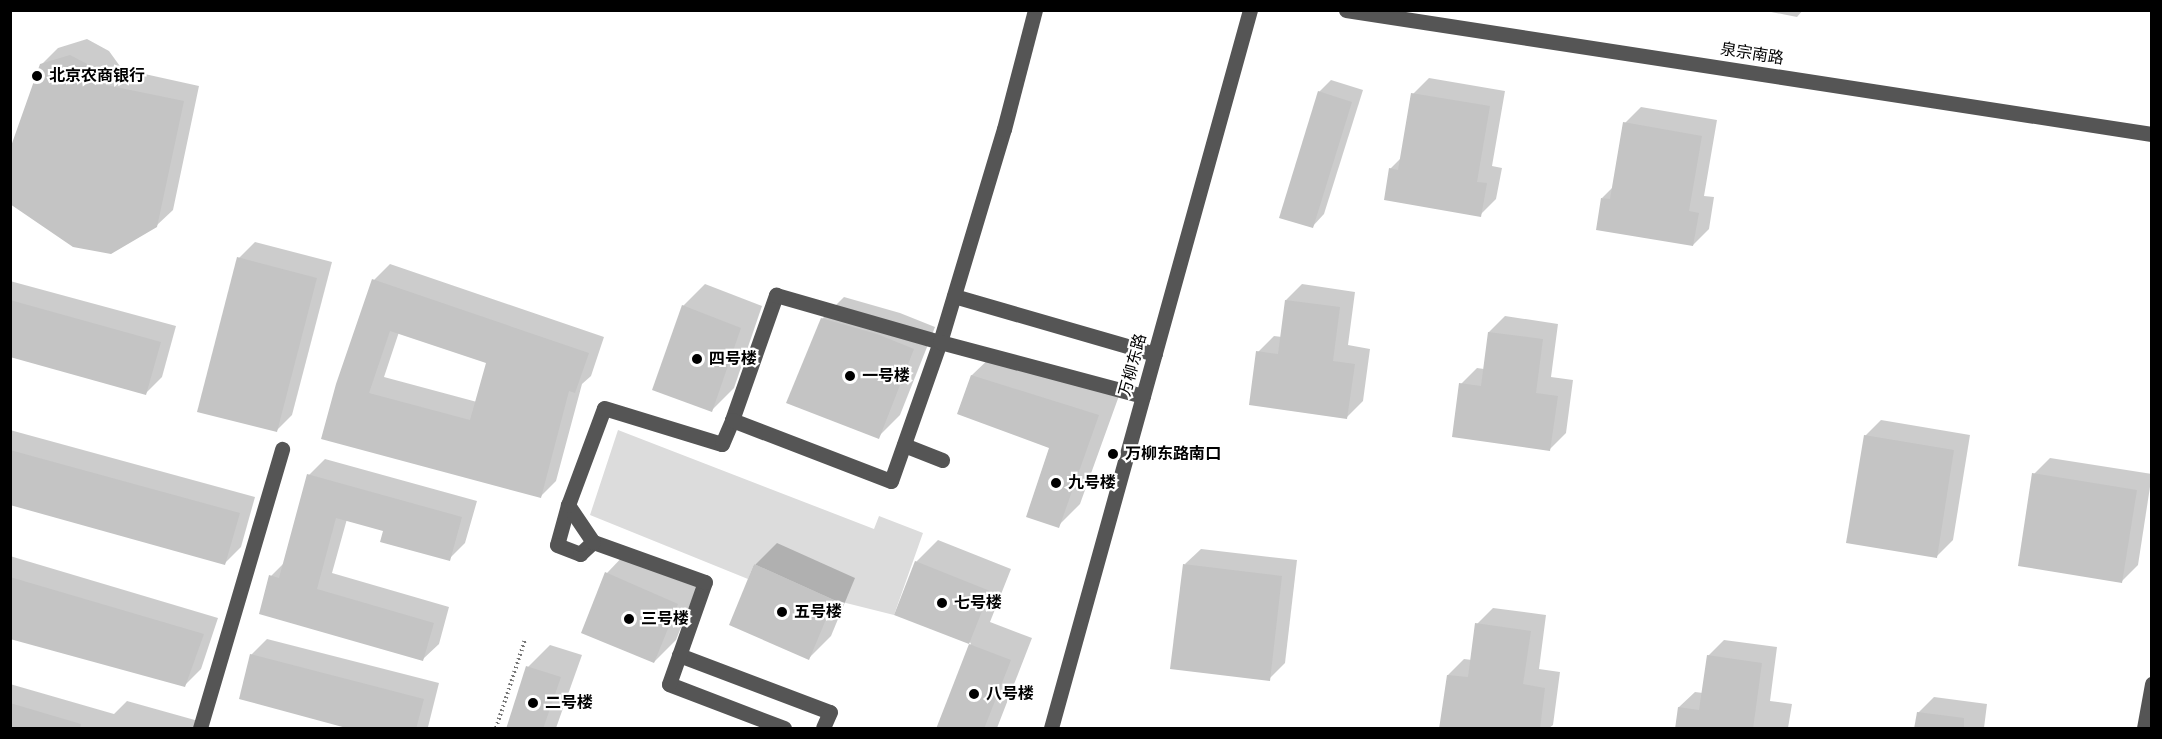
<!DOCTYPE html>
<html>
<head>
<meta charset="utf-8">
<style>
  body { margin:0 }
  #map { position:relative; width:2162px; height:739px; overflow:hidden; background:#fff; font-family:Roboto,"Noto Sans SC",sans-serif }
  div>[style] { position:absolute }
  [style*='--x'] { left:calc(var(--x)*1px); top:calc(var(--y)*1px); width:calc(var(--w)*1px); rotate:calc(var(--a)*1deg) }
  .green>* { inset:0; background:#dcdcdc }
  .shadow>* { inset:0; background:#0003 }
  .building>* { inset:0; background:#c4c4c4 }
  .path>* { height:4px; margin-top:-2px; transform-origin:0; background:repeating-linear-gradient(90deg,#777 0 1.5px,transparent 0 4.5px) }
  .minor>* { height:15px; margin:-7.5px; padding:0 7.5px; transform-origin:7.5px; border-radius:7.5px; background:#555 }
  .dots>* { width:16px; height:16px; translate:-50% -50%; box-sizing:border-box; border:3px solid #fff; border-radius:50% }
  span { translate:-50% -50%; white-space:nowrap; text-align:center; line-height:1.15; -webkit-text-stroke:4.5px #fff; paint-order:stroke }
  .street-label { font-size:16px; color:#000 }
  .poi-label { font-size:16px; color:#000; font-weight:700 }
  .left { translate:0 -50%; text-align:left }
  .frame { position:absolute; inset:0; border:12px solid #000; pointer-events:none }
</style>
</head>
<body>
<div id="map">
  <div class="green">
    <div style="clip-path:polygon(618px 430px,874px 529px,879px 516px,923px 533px,894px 615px,834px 600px,754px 564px,748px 579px,590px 515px)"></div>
  </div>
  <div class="shadow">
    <div style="clip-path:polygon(1761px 10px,1803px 10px,1797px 17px)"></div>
    <div style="clip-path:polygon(87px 39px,109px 51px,122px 69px,199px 86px,173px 210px,156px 226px,41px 65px,58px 48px)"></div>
    <div style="clip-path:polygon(1429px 78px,1505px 91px,1492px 166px,1502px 168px,1496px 199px,1480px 215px,1390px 169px,1402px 157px,1413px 94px)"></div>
    <div style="clip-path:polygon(1331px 80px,1363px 90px,1324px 214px,1312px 227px,1319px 92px)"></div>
    <div style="clip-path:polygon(1641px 107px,1717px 120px,1704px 196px,1714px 197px,1709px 229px,1693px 245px,1602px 198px,1614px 186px,1625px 123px)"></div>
    <div style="clip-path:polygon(255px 242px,332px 262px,292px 415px,276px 431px,239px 258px)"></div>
    <div style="clip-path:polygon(evenodd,390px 264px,604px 337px,591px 376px,582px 384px,556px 481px,540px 497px,323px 438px,374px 280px,390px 264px,399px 332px,488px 362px,477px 402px,384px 377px,399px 332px)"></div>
    <div style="clip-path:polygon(10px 281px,176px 326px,162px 377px,146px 393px,10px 356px)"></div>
    <div style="clip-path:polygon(705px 284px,762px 306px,734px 388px,712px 410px,683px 306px)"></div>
    <div style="clip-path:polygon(1302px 284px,1355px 292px,1348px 345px,1370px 349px,1363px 401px,1347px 417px,1258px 352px,1274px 336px,1282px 337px,1286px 300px)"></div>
    <div style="clip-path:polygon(844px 297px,900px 313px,935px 327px,900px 415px,878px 437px,822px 319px)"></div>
    <div style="clip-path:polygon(1505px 316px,1558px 324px,1551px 377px,1573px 380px,1566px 433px,1550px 449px,1461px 384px,1477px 368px,1484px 369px,1489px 332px)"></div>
    <div style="clip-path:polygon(995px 353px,1120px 393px,1080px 504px,1058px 526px,1051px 447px,959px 413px,972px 375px)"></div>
    <div style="clip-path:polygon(1881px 420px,1970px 435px,1953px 540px,1937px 556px,1865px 436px)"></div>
    <div style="clip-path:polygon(10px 430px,255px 497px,241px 547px,225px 563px,10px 504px)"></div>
    <div style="clip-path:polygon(2050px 458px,2152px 474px,2138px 565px,2122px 581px,2034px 474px)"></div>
    <div style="clip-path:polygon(325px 459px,477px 501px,465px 543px,449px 559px,385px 530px,347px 519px,332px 573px,449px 607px,439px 644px,423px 659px,271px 576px,285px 562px,309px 475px)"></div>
    <div style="clip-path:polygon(938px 540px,1011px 569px,990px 622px,1032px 638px,997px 728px,937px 728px,971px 643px,896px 614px,916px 562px)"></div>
    <div style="clip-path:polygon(777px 543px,855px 578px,831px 636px,809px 658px,755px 565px)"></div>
    <div style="clip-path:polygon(1201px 549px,1297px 560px,1285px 663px,1269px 679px,1185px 564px)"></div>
    <div style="clip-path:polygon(628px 551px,699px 582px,676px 640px,654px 662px,583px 632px,607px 573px)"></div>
    <div style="clip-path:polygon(10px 556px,218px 618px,201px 669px,185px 685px,10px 638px)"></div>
    <div style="clip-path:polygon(1493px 608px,1546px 615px,1539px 669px,1560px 672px,1553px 725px,1549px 728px,1448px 728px,1448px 675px,1464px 659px,1472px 660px,1477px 624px)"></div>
    <div style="clip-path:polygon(267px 639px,439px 683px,428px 727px,356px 728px,251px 655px)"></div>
    <div style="clip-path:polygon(1724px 640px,1777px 647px,1770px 701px,1792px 704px,1788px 728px,1676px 728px,1679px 707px,1695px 692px,1703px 693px,1708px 656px)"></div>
    <div style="clip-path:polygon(550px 645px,582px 655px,556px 728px,507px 728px,528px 667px)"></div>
    <div style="clip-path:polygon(10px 684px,114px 714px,127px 701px,202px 722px,200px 728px,10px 728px)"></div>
    <div style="clip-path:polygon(1934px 697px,1987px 704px,1984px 728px,1916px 728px,1918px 713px)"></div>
  </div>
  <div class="building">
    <div style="clip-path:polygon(70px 55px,93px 67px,106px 85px,184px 101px,157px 227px,111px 254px,73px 247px,10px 204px,10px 149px,40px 64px)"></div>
    <div style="clip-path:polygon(1318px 91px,1352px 102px,1313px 228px,1279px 218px)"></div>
    <div style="clip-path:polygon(1411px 93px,1490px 106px,1477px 182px,1487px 183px,1481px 217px,1384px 200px,1389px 168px,1398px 170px)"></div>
    <div style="clip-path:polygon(1623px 122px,1702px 136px,1689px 211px,1699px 213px,1693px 246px,1596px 230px,1601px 198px,1610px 199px)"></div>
    <div style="clip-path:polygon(237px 257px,317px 278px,277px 432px,197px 412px)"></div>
    <div style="clip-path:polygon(evenodd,372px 279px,589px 353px,575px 393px,569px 391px,541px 498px,321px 439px,336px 384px,372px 279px,390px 331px,486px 363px,470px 420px,369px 393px,390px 331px)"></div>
    <div style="clip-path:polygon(10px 300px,161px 342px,146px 395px,10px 357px)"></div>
    <div style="clip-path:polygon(1285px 300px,1340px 307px,1333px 361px,1355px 364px,1347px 419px,1249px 405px,1256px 351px,1278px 354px)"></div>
    <div style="clip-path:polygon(682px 305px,741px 328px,712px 412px,652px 390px)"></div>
    <div style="clip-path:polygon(821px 318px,877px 334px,914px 349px,879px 439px,786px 403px)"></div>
    <div style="clip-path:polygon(1488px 332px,1543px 339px,1536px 393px,1558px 396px,1550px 451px,1452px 437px,1459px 383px,1481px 386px)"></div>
    <div style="clip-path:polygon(971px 375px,1099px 415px,1059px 528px,1026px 517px,1049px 448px,957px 414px)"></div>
    <div style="clip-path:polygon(1864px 435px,1954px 450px,1937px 558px,1846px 543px)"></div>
    <div style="clip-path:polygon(10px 450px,240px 513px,225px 565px,10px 505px)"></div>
    <div style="clip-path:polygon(2032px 473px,2137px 490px,2122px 583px,2018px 566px)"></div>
    <div style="clip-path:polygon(307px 474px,462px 517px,450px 561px,380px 542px,383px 531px,336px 518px,317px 589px,434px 623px,423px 661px,259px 614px,269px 575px,279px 578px)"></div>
    <div style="clip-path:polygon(915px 561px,990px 591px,969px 644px,894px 615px)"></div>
    <div style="clip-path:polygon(754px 564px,834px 600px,809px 660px,729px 625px)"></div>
    <div style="clip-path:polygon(1183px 564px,1282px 576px,1270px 681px,1170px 669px)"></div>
    <div style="clip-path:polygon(605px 572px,678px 604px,654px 663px,581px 633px)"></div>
    <div style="clip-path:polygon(10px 577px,204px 634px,185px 687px,10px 639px)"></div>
    <div style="clip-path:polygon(1475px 623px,1531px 631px,1523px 684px,1545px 688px,1540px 729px,1439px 729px,1447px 675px,1468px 677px)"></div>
    <div style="clip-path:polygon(969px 644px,1011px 660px,984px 729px,936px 729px)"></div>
    <div style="clip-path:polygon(250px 654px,424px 699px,416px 729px,350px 729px,239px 699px)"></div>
    <div style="clip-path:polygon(1707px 655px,1762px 663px,1753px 729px,1675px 729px,1678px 707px,1699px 710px)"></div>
    <div style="clip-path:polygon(526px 666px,561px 677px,543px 729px,506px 729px)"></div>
    <div style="clip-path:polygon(10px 703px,81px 724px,80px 729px,10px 729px)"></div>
    <div style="clip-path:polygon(1917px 712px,1964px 718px,1964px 729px,1914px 729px)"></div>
  </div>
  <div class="path">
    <div style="--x:496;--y:728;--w:93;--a:-71.8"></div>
  </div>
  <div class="minor">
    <div style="--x:1346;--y:10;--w:815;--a:8.75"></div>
    <div style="--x:954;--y:296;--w:209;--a:16.1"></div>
    <div style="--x:732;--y:420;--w:133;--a:-70.6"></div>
    <div style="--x:776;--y:295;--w:171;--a:16"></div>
    <div style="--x:940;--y:342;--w:222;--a:-73.3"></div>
    <div style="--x:1004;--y:129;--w:123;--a:-75.4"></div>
    <div style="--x:904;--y:445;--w:41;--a:21.5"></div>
    <div style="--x:568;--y:505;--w:41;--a:105.4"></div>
    <div style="--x:557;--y:545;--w:25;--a:21"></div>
    <div style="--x:580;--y:554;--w:18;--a:-43"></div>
    <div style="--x:679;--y:655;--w:161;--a:20.7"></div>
    <div style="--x:830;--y:712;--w:17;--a:114"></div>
    <div style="--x:200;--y:728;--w:291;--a:-73.6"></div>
    <div style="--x:784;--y:728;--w:123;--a:-159.1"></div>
    <div style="--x:669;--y:684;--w:108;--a:-70.6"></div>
    <div style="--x:705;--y:582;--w:119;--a:-160.3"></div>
    <div style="--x:593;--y:542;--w:45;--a:-124"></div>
    <div style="--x:568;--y:505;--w:103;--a:-69.6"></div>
    <div style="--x:604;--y:408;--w:123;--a:17"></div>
    <div style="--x:722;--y:444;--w:26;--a:-67"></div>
    <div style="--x:732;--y:420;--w:170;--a:21"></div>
    <div style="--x:891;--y:481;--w:147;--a:-70.6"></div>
    <div style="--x:940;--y:342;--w:210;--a:14.9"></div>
    <div style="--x:1051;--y:728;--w:745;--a:-74.51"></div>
    <div style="--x:2144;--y:728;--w:45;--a:-79.7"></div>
  </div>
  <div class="dots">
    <div style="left:37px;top:76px;background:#000"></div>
    <div style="left:697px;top:359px;background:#000"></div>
    <div style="left:850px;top:376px;background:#000"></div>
    <div style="left:1113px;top:454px;background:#000"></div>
    <div style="left:1056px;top:483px;background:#000"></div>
    <div style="left:942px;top:603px;background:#000"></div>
    <div style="left:782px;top:612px;background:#000"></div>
    <div style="left:629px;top:619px;background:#000"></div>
    <div style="left:974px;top:694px;background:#000"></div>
    <div style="left:533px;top:703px;background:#000"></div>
  </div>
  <div class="street-label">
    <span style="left:1752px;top:54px;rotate:9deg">泉宗南路</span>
    <span style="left:1133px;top:365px;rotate:-75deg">万柳东路</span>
  </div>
  <div class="poi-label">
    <span class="left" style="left:49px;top:76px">北京农商银行</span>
    <span class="left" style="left:709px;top:359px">四号楼</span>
    <span class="left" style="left:862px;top:376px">一号楼</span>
    <span class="left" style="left:1125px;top:454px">万柳东路南口</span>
    <span class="left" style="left:1068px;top:483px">九号楼</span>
    <span class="left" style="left:954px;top:603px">七号楼</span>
    <span class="left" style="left:794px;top:612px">五号楼</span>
    <span class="left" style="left:641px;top:619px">三号楼</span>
    <span class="left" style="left:986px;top:694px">八号楼</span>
    <span class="left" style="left:545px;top:703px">二号楼</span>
  </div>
  <div class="frame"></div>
</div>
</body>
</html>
